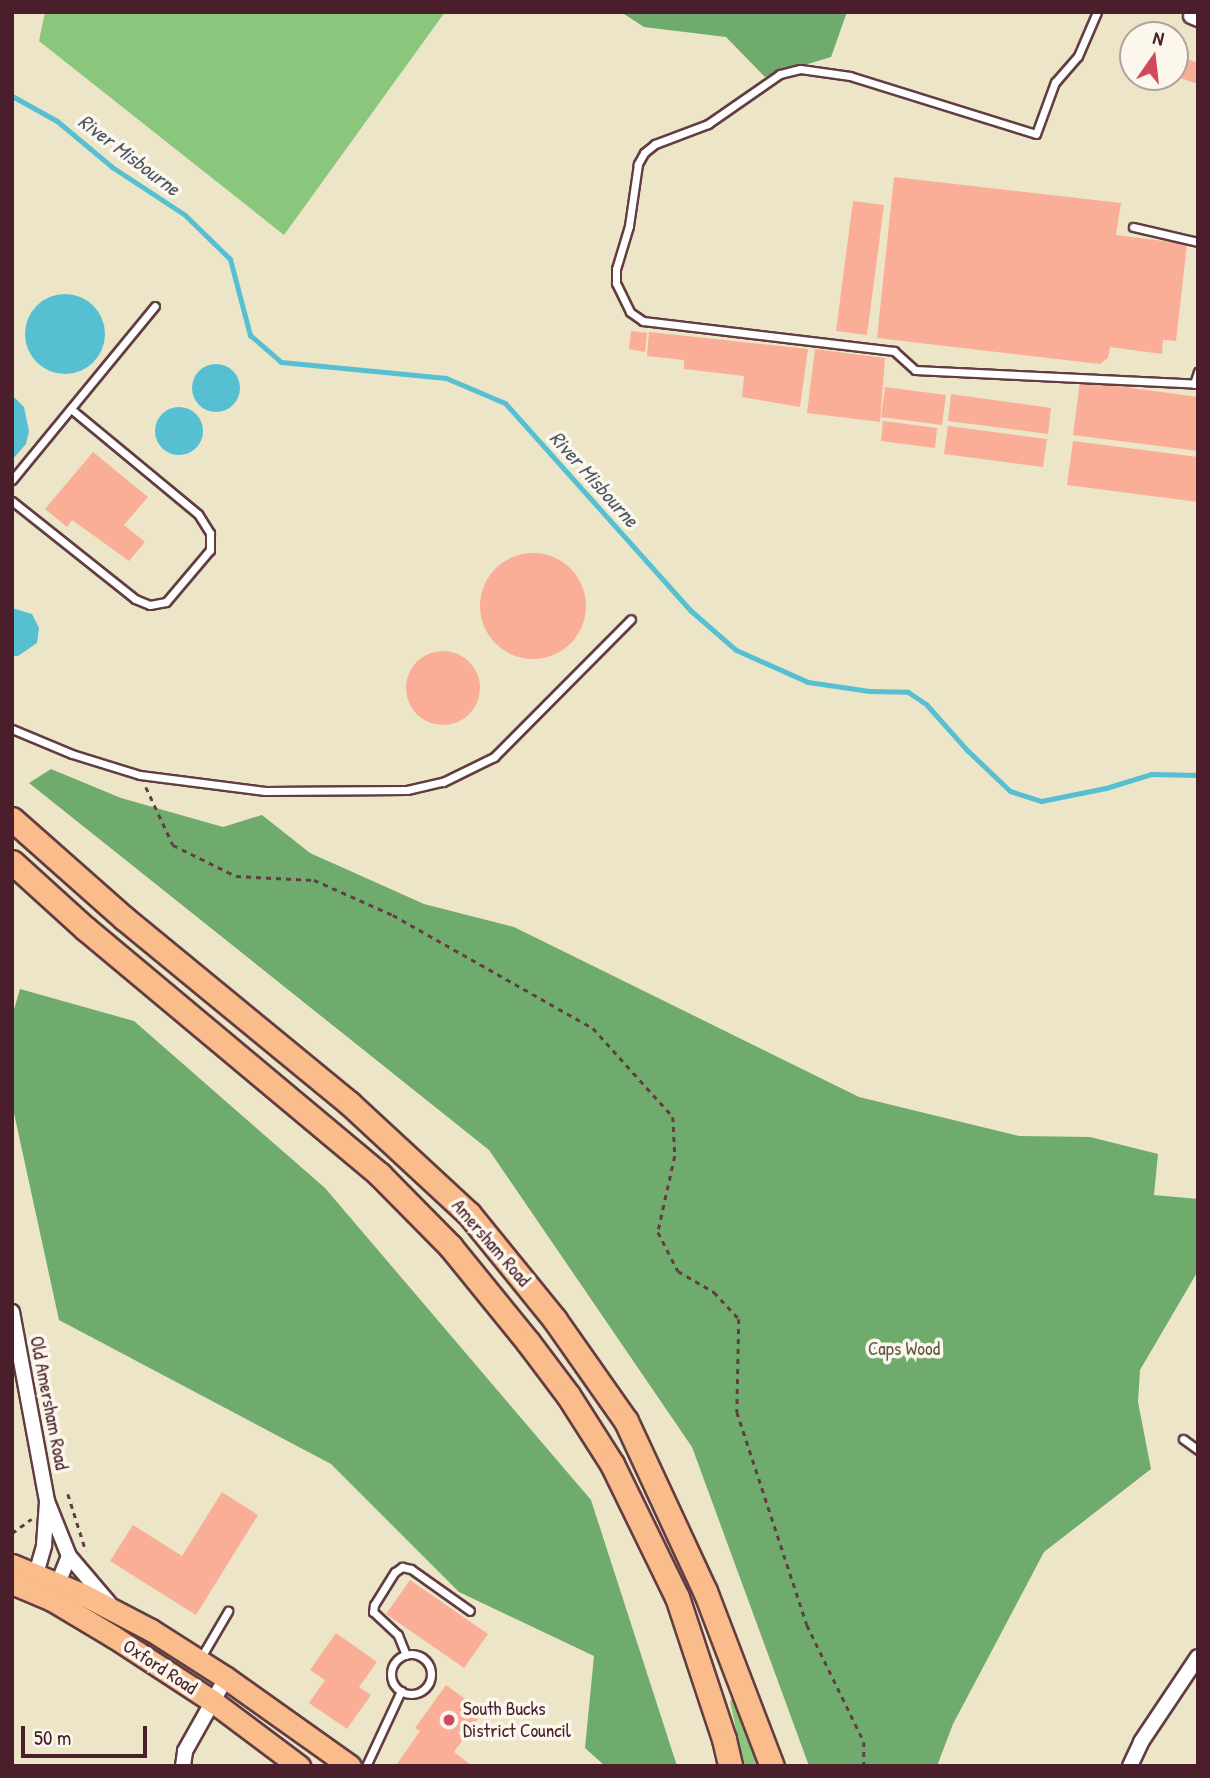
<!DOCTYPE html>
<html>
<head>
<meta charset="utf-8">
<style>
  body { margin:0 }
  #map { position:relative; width:1210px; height:1778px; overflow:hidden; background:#ede5c7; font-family:"Patrick Hand",sans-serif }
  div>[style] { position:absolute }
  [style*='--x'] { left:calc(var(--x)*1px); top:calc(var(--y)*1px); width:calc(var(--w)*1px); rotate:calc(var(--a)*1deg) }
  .green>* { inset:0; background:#8ac67c }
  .forest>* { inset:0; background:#6fab6c }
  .water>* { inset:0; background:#56c0d2 }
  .round { border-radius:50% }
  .stream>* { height:5px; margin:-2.5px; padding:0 2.5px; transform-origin:2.5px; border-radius:2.5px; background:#56c0d2 }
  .building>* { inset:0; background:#faae97 }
  .path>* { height:2.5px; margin-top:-1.25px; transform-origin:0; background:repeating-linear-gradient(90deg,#623d42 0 5px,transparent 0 10px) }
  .roads { filter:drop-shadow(2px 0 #623d42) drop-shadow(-2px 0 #623d42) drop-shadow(0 2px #623d42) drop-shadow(0 -2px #623d42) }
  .service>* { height:7px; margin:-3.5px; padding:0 3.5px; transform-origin:3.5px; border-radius:3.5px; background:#fff }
  .service>.ring { margin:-3.5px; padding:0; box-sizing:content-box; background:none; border:7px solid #fff; border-radius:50% }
  .minor>* { height:14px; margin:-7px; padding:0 7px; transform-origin:7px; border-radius:7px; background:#fff }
  .primary>* { height:21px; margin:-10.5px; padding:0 10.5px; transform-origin:10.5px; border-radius:10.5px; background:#f9bc8a }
  .trunk>* { height:23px; margin:-11.5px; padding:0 11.5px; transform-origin:11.5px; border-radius:11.5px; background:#f9bc8a }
  .dots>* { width:19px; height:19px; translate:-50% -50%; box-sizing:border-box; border:4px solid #fbf7ec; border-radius:50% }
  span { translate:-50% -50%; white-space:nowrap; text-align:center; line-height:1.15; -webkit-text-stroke:7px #fbf7ec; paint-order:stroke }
  .street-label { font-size:19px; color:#4a1f2b }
  .park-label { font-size:19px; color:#605947 }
  .poi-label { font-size:19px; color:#4a1f2b }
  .left { translate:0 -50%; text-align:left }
  .water-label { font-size:21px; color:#4e5765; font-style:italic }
  .frame { position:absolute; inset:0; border:14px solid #4a1f2b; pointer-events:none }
  .north { position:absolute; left:1119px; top:21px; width:70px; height:70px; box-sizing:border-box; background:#fbf7ec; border:2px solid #b4a19f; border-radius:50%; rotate:14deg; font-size:19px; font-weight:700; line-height:28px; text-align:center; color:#4a1f2b }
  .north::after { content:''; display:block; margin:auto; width:24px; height:32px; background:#d1495b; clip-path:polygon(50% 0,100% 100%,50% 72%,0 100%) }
  .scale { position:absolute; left:21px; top:1726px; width:126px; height:32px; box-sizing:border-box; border:4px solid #4a1f2b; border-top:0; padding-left:9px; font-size:21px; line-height:24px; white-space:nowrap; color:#4a1f2b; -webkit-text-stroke:5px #fbf7ec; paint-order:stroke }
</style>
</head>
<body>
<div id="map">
  <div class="green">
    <div style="clip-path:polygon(45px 12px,445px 12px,284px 235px,39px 41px)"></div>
    <div style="clip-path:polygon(736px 1692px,762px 1766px,744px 1766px,730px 1702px)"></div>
  </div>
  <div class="forest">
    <div style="clip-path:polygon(621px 12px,847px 12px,831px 57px,765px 77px,726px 37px,644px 27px)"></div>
    <div style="clip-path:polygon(51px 769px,121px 798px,223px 827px,262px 815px,310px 853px,424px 904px,514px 927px,859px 1097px,1019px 1136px,1090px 1137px,1158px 1154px,1154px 1195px,1198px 1199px,1198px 1271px,1140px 1370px,1138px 1402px,1151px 1469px,1044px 1552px,953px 1724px,937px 1766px,809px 1766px,692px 1447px,489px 1150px,29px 783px)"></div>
    <div style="clip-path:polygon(20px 989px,134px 1021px,325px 1188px,591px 1500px,677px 1766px,605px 1766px,585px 1748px,594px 1656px,459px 1592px,331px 1464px,59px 1320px,12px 1104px,12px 1016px)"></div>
  </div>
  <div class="water">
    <div class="round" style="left:25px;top:294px;width:80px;height:80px"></div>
    <div class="round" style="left:192px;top:364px;width:48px;height:48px"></div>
    <div style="clip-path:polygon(12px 395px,24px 407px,29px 431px,26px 444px,12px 460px)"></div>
    <div class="round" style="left:155px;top:407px;width:48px;height:48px"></div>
    <div style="clip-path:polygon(12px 608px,32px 614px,39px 628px,37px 643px,18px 656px,12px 656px)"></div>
  </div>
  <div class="stream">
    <div style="--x:12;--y:96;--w:51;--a:29.1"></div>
    <div style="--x:57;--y:121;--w:72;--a:39.9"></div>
    <div style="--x:112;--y:167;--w:87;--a:33.3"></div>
    <div style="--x:185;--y:215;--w:63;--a:44.4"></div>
    <div style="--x:230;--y:259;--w:79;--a:75.3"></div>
    <div style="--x:250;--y:335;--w:41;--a:41.1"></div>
    <div style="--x:281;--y:362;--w:166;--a:5.5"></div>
    <div style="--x:446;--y:378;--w:64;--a:23"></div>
    <div style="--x:505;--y:403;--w:278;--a:48.2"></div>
    <div style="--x:690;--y:610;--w:61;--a:41"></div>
    <div style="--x:736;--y:650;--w:79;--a:24"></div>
    <div style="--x:808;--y:682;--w:62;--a:8.4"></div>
    <div style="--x:869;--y:691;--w:39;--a:1"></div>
    <div style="--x:908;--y:692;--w:22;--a:34"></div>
    <div style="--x:926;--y:704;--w:62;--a:48.3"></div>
    <div style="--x:967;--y:750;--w:59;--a:43.6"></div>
    <div style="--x:1010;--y:791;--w:33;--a:18"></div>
    <div style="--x:1041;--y:801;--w:66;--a:-11.3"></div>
    <div style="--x:1106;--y:788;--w:47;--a:-17.3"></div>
    <div style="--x:1151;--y:774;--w:47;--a:1.2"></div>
  </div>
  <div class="building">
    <div style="clip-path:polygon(1187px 59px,1198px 63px,1198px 84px,1180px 78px)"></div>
    <div style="clip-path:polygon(894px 177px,1121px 203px,1116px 235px,1187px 244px,1176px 341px,1163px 340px,1162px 354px,1110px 347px,1108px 358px,1100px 364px,877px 338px)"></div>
    <div style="clip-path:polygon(853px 201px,884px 205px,867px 335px,836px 331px)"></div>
    <div style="clip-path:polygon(631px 331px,647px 333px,645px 352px,629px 349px)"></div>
    <div style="clip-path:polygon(649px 332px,808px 349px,800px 407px,742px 397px,744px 376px,684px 369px,684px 360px,647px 356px)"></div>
    <div style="clip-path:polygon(815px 349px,885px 358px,880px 422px,807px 413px)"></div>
    <div style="clip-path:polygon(1080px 381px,1198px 397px,1198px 451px,1073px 435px)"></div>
    <div style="clip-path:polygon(885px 387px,946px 395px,942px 425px,881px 417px)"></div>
    <div style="clip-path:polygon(951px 394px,1051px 408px,1048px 434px,948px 421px)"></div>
    <div style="clip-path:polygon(883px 421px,937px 428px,935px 448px,881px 441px)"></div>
    <div style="clip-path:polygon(948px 426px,1047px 439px,1043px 467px,944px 454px)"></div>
    <div style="clip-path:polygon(1073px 441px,1198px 457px,1198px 502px,1067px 485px)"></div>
    <div style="clip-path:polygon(93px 452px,148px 497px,124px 525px,145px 542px,129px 561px,72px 520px,67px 527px,45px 509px)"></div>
    <div class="round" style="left:480px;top:553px;width:106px;height:106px"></div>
    <div class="round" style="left:406px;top:651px;width:74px;height:74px"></div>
    <div style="clip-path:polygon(222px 1492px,258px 1515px,196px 1615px,110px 1561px,133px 1525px,182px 1556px)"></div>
    <div style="clip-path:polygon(410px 1580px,488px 1634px,464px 1668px,386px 1614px)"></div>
    <div style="clip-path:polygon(336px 1633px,377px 1662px,359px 1687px,371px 1695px,347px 1729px,309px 1703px,325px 1680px,310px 1670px)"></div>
    <div style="clip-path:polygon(446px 1685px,483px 1712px,454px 1752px,472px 1766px,399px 1766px,397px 1764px,420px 1731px,415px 1728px)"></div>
  </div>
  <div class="path">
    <div style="--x:146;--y:787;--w:64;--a:65"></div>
    <div style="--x:173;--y:845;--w:70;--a:26.2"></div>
    <div style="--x:236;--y:876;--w:78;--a:2.9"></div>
    <div style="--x:314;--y:880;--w:86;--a:23.9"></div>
    <div style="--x:393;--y:915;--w:230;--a:29.5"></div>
    <div style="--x:593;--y:1028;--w:120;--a:48"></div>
    <div style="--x:673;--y:1117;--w:39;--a:87"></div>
    <div style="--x:675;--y:1156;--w:78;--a:102.6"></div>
    <div style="--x:658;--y:1232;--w:44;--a:62.9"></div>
    <div style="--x:678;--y:1271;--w:42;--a:30.3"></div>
    <div style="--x:714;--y:1292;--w:37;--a:47"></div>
    <div style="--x:739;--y:1319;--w:93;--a:91.2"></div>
    <div style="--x:737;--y:1412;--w:224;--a:71.8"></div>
    <div style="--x:807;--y:1625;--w:130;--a:64"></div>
    <div style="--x:864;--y:1742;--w:24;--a:90"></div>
    <div style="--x:68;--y:1494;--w:60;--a:72.5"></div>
    <div style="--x:12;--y:1533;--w:24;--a:-36"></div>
  </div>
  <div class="roads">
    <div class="service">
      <div style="--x:1097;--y:12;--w:48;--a:113.4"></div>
      <div style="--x:1078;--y:56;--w:35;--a:131"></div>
      <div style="--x:1055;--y:82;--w:55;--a:110.1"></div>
      <div style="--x:1036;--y:134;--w:195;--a:-162.7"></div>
      <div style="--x:850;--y:76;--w:50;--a:-172"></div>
      <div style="--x:800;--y:69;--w:21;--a:166"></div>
      <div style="--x:780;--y:74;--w:88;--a:145.2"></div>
      <div style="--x:708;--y:124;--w:57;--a:159.3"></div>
      <div style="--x:655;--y:144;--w:14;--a:141"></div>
      <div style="--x:644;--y:153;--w:13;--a:119"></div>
      <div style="--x:638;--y:164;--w:63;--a:98.3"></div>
      <div style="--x:629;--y:226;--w:45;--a:106.8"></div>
      <div style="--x:616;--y:269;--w:14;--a:90"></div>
      <div style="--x:616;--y:283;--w:32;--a:64"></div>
      <div style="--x:630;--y:312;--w:16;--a:35"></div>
      <div style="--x:643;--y:321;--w:253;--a:6.8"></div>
      <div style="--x:894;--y:351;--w:28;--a:42"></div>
      <div style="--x:915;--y:370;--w:283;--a:2.8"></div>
      <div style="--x:1133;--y:227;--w:67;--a:13"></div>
      <div style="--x:1194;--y:384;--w:13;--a:-72"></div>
      <div style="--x:12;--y:480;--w:225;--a:-50.6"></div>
      <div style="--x:12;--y:501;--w:157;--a:38.5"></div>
      <div style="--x:135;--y:599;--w:16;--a:22"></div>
      <div style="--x:150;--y:605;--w:16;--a:-11"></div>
      <div style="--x:166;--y:602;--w:68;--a:-49.8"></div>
      <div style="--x:210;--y:550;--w:17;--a:-90"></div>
      <div style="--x:210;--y:533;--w:22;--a:-122"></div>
      <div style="--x:198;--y:514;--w:165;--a:-140.4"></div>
      <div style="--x:12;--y:729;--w:65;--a:22.6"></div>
      <div style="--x:72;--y:754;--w:71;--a:17.2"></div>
      <div style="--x:140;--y:775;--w:126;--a:7.3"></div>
      <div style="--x:265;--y:791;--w:142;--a:-0.4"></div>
      <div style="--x:407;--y:790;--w:37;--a:-13"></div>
      <div style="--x:443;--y:782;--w:57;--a:-26.1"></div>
      <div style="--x:494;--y:757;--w:194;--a:-45.2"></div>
      <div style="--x:1183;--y:1439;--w:19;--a:36"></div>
      <div class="ring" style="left:391px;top:1654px;width:33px;height:33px"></div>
      <div style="--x:406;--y:1655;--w:22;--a:-112"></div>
      <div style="--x:398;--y:1635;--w:34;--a:-137"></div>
      <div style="--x:373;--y:1612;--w:7;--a:-82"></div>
      <div style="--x:374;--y:1605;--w:39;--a:-58"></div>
      <div style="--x:395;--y:1572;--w:9;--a:-36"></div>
      <div style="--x:402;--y:1567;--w:9;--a:13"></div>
      <div style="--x:411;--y:1569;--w:72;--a:35.4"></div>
      <div style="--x:200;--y:1659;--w:56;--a:-59.7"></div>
      <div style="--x:366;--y:1766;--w:83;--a:-65"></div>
    </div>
    <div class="minor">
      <div style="--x:1191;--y:16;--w:8;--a:23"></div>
      <div style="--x:12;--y:1312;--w:192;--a:79.5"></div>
      <div style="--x:47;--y:1501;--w:59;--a:68.2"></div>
      <div style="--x:69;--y:1556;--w:38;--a:112"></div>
      <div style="--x:69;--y:1556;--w:62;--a:49.6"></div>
      <div style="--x:34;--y:1581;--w:37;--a:-74"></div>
      <div style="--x:44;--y:1545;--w:43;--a:-86"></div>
      <div style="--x:183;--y:1766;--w:15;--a:-82"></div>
      <div style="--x:185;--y:1751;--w:84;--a:-60.7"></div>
      <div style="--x:1130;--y:1766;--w:26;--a:-65"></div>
      <div style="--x:1141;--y:1742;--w:102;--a:-56.2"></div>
    </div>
    <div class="primary">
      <div style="--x:12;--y:1565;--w:76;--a:22.5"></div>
      <div style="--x:82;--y:1594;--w:78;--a:27.6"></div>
      <div style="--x:151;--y:1630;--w:89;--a:32.6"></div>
      <div style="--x:226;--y:1678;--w:152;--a:35.4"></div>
      <div style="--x:12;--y:1583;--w:43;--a:23"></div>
      <div style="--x:52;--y:1600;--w:72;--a:30.8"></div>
      <div style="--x:114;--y:1637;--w:117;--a:33.1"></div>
      <div style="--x:212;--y:1701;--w:109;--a:36.8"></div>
    </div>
    <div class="trunk">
      <div style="--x:12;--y:819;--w:151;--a:41.5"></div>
      <div style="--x:125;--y:919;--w:290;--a:39.4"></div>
      <div style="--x:349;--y:1103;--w:163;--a:42.8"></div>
      <div style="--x:469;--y:1214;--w:136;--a:50.9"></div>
      <div style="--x:555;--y:1320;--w:123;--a:54.9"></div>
      <div style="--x:626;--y:1421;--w:187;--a:65.1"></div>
      <div style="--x:705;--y:1591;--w:187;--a:69.1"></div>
      <div style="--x:12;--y:862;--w:100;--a:42.2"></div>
      <div style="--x:86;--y:929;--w:383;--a:39.9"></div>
      <div style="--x:380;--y:1175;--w:100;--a:45.4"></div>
      <div style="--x:450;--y:1246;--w:124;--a:50.9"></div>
      <div style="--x:528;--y:1342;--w:66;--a:53"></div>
      <div style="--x:568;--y:1395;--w:82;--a:57.5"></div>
      <div style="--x:612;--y:1464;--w:148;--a:64"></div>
      <div style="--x:677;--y:1597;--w:150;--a:71.7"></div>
      <div style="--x:724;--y:1739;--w:28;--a:77"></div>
    </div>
  </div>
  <div class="dots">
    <div style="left:449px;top:1720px;background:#d1495b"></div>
  </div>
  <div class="street-label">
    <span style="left:491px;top:1243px;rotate:49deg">Amersham Road</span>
    <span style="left:49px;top:1403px;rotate:79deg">Old Amersham Road</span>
    <span style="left:160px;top:1667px;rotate:33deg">Oxford Road</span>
  </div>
  <div class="park-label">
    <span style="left:904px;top:1349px">Caps Wood</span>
  </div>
  <div class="poi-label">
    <span class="left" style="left:463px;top:1720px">South Bucks<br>District Council</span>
  </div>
  <div class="water-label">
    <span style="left:129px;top:155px;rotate:37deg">River Misbourne</span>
    <span style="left:594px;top:479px;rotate:48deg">River Misbourne</span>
  </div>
  <div class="frame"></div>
  <div class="north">N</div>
  <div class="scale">50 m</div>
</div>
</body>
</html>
